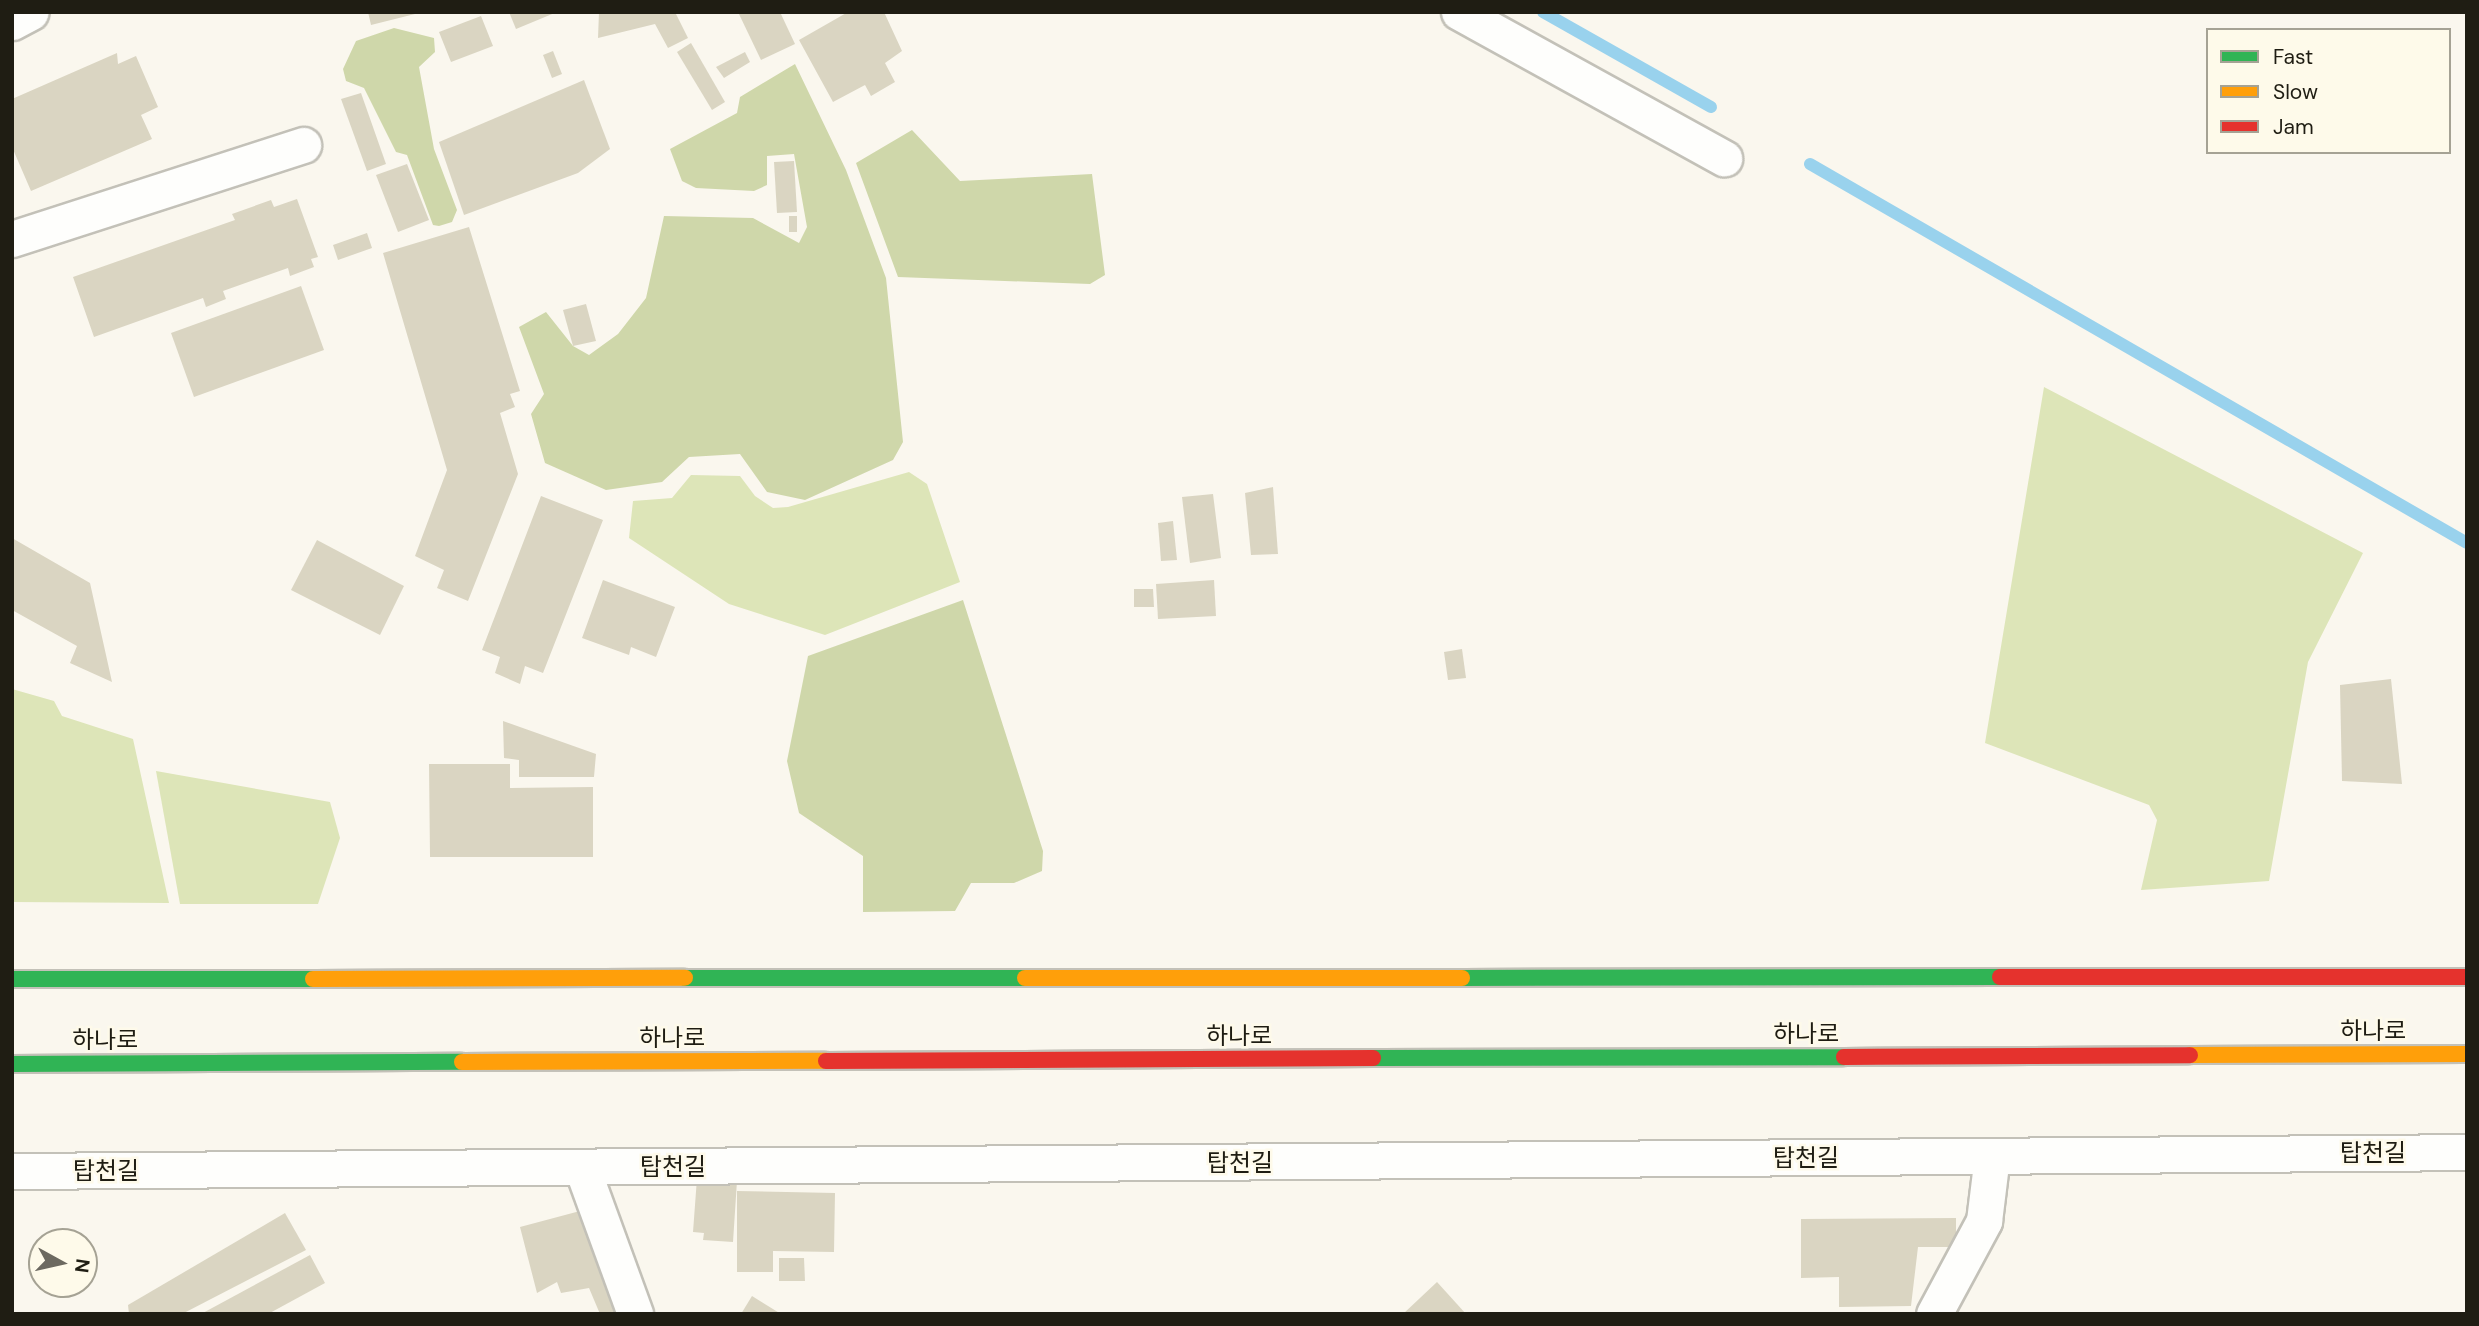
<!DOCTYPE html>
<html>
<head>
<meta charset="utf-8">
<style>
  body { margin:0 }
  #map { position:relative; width:2479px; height:1326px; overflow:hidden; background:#faf7ee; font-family:"DM Sans","Noto Sans KR",sans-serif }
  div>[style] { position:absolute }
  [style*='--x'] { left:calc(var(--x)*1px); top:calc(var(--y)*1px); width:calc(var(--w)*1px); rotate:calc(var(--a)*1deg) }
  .green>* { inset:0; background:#dde5b8 }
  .forest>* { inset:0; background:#cfd7aa }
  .stream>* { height:12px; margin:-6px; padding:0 6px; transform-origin:6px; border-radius:6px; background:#99d2ed }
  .building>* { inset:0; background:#dad5c2 }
  .roads { filter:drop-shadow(2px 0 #c3c1b8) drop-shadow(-2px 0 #c3c1b8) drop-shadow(0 2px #c3c1b8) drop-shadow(0 -2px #c3c1b8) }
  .street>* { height:35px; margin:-17.5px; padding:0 17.5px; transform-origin:17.5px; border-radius:17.5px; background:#fefefc }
  .fast>* { height:16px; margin:-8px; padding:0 8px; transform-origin:8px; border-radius:8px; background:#30b455 }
  .slow>* { height:16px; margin:-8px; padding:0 8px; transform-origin:8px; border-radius:8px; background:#ff9f0a }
  .jam>* { height:16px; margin:-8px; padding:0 8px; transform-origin:8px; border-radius:8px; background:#e5322d }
  span { translate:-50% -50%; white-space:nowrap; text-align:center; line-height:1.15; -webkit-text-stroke:5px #fefaea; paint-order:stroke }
  .street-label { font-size:24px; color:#1f1d13 }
  .frame { position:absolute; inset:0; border:14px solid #1f1d13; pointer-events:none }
  .legend { position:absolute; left:2206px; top:28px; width:245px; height:126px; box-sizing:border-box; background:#fefaea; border:2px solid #a5a294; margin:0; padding:9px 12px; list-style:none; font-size:21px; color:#1f1d13 }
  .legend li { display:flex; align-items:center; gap:14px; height:35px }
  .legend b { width:35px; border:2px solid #a5a294 }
  .north { position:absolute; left:28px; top:1228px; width:70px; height:70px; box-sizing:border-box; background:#fefaea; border:2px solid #a5a294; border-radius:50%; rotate:98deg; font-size:19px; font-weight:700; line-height:28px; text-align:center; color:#1f1d13 }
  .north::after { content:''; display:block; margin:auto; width:24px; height:32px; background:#6c6960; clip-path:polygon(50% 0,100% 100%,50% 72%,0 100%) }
</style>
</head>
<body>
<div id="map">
  <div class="green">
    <div style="clip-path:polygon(2044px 387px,2363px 553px,2308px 662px,2269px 881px,2141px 890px,2157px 820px,2149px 805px,1985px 743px)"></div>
    <div style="clip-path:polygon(909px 472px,927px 484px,960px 582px,825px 635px,729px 604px,629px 538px,633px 501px,672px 498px,691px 475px,740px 476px,755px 496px,773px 508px,788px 507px)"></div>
    <div style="clip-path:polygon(12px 689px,54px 701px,62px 716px,133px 739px,169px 903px,12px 902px)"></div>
    <div style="clip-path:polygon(156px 771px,330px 802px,340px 838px,318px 904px,180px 904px)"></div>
  </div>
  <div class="forest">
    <div style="clip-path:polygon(394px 28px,434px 38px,435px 52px,419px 67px,434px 149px,457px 210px,452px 222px,439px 226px,433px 225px,407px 155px,396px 152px,364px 88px,346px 81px,343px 69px,356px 41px)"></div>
    <div style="clip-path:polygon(795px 64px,846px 170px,886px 278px,903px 442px,893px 460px,805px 500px,767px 492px,740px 454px,689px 457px,662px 482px,606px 490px,545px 463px,531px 414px,544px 394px,519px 327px,546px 312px,573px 346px,589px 355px,618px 334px,646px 298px,664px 216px,753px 218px,799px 243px,807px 227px,794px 154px,767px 156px,767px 185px,754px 191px,696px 188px,682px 181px,670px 149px,737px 113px,740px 97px)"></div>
    <div style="clip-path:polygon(912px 130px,960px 181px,1092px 174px,1105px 275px,1090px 284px,898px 277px,856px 163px)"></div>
    <div style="clip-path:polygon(963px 600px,1043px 851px,1042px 871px,1014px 883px,971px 883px,955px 911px,863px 912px,863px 856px,799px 813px,787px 761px,808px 656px)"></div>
  </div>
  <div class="stream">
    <div style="--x:1543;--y:12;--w:193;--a:29.5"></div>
    <div style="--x:1810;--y:164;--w:758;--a:29.98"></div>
  </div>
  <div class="building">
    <div style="clip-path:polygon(368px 12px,419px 12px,419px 13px,371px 25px)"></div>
    <div style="clip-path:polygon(509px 12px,557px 12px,516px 29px)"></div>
    <div style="clip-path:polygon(599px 12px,675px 12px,688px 38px,668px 48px,655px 24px,598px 38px)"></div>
    <div style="clip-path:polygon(738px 12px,780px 12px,795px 44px,761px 60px)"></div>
    <div style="clip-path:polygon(848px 12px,884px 12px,902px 51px,885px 63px,895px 82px,871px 96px,865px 85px,833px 102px,799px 40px)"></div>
    <div style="clip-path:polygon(481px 16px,493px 46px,451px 62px,439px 32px)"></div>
    <div style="clip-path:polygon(691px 43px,725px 102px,712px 110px,677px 52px)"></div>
    <div style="clip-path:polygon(553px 51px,562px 74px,552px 78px,543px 55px)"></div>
    <div style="clip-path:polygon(745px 52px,750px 62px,724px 78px,716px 67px)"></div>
    <div style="clip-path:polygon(117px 53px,118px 64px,136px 56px,158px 107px,141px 115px,152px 139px,31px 191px,12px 147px,12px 99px)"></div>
    <div style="clip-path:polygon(584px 80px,610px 149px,578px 173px,464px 215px,439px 142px)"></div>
    <div style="clip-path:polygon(361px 93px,386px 164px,367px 171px,341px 99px)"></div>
    <div style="clip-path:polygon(794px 161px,797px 212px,777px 213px,774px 162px)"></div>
    <div style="clip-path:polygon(407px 164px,429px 220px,398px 232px,376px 175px)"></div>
    <div style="clip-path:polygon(297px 199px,318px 257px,311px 259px,314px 267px,290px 276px,288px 268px,223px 291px,226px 299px,206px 307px,203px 298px,94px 337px,73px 277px,235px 220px,232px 214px,271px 200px,274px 207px)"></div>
    <div style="clip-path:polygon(789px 216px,797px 216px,797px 232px,789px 232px)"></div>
    <div style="clip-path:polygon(469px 227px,520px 391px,510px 394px,515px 407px,500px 413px,518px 474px,468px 601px,437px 588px,444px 570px,415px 556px,447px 470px,383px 253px)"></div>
    <div style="clip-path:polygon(367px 233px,372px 248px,338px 260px,333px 245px)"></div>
    <div style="clip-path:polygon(301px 286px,324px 350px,194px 397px,171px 333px)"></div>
    <div style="clip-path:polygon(586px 304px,596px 341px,573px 346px,563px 310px)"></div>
    <div style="clip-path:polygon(1273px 487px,1278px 554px,1251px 555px,1245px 493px)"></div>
    <div style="clip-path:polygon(1213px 494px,1221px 558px,1190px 563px,1182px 497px)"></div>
    <div style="clip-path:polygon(541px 496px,603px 520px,543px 673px,525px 666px,520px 684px,495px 673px,500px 657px,482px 650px)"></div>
    <div style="clip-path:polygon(1173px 521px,1177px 560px,1161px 561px,1158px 523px)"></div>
    <div style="clip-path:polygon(12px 538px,90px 583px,112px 682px,70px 663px,77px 646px,12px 610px)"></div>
    <div style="clip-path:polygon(317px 540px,404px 586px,380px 635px,291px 590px)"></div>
    <div style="clip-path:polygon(603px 580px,675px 607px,656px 657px,631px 647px,629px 655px,582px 638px)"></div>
    <div style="clip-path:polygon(1214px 580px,1216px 616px,1158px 619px,1156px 584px)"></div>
    <div style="clip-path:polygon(1134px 589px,1153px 589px,1154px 607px,1134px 607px)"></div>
    <div style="clip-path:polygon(1462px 649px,1466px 678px,1448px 680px,1444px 652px)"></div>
    <div style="clip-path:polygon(2391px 679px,2402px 784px,2342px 781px,2340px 685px)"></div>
    <div style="clip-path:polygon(503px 721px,596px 754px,594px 777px,519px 777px,519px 760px,504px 758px)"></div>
    <div style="clip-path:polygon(429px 764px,510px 764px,510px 788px,593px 787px,593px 857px,430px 857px)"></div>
    <div style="clip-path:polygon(697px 1178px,737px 1181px,733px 1242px,703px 1240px,704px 1233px,693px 1232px)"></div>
    <div style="clip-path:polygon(737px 1191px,835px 1193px,834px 1252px,773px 1251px,773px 1272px,737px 1272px)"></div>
    <div style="clip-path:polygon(580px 1211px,622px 1314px,600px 1314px,589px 1288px,561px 1293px,557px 1282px,537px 1293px,520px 1227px)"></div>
    <div style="clip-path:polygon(285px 1213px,306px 1250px,182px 1314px,129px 1314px,128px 1305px)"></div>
    <div style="clip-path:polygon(1956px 1218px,1956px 1247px,1918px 1247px,1911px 1306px,1839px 1307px,1839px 1277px,1801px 1278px,1801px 1219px)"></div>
    <div style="clip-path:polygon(310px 1255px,325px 1283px,268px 1314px,201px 1314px)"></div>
    <div style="clip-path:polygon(779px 1258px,804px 1258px,805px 1281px,779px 1281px)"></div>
    <div style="clip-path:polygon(1437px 1282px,1466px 1314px,1403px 1314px)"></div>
    <div style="clip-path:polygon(752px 1296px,781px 1314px,741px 1314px)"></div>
  </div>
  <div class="roads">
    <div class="street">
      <div style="--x:1459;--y:12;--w:303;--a:28.9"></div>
      <div style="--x:12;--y:22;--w:21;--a:-28"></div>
      <div style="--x:12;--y:239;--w:306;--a:-17.9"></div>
      <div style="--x:582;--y:1168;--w:155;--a:70"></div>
      <div style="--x:12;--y:1171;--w:2455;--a:-0.44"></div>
      <div style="--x:1934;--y:1314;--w:106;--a:-61.7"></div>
      <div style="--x:1984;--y:1221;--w:65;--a:-83"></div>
    </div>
    <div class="fast">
      <div style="--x:685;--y:978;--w:340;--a:0"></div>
      <div style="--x:1462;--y:978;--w:538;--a:-0.11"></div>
      <div style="--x:12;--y:979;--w:301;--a:0"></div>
      <div style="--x:1373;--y:1058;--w:471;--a:-0.1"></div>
      <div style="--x:12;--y:1064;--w:450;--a:-0.3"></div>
    </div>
    <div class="slow">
      <div style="--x:1025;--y:978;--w:437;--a:0"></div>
      <div style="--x:313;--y:979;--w:372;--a:-0.2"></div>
      <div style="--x:2190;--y:1055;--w:277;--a:-0.2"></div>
      <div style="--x:462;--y:1062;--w:364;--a:-0.2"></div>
    </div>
    <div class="jam">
      <div style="--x:2000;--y:977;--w:467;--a:0"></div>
      <div style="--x:1844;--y:1057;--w:346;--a:-0.3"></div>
      <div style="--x:826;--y:1061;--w:547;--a:-0.31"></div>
    </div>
  </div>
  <div class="street-label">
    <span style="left:2373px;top:1031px">하나로</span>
    <span style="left:1806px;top:1034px">하나로</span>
    <span style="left:1239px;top:1036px">하나로</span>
    <span style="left:672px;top:1038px">하나로</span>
    <span style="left:105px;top:1040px">하나로</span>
    <span style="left:2373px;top:1153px">탑천길</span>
    <span style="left:1806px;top:1158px">탑천길</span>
    <span style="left:1240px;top:1163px">탑천길</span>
    <span style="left:673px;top:1167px">탑천길</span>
    <span style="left:106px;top:1171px">탑천길</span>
  </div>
  <div class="frame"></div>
  <ul class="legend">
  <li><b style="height:9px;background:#30b455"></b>Fast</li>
  <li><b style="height:9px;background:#ff9f0a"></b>Slow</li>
  <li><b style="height:9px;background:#e5322d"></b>Jam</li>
  </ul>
  <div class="north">N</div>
</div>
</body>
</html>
